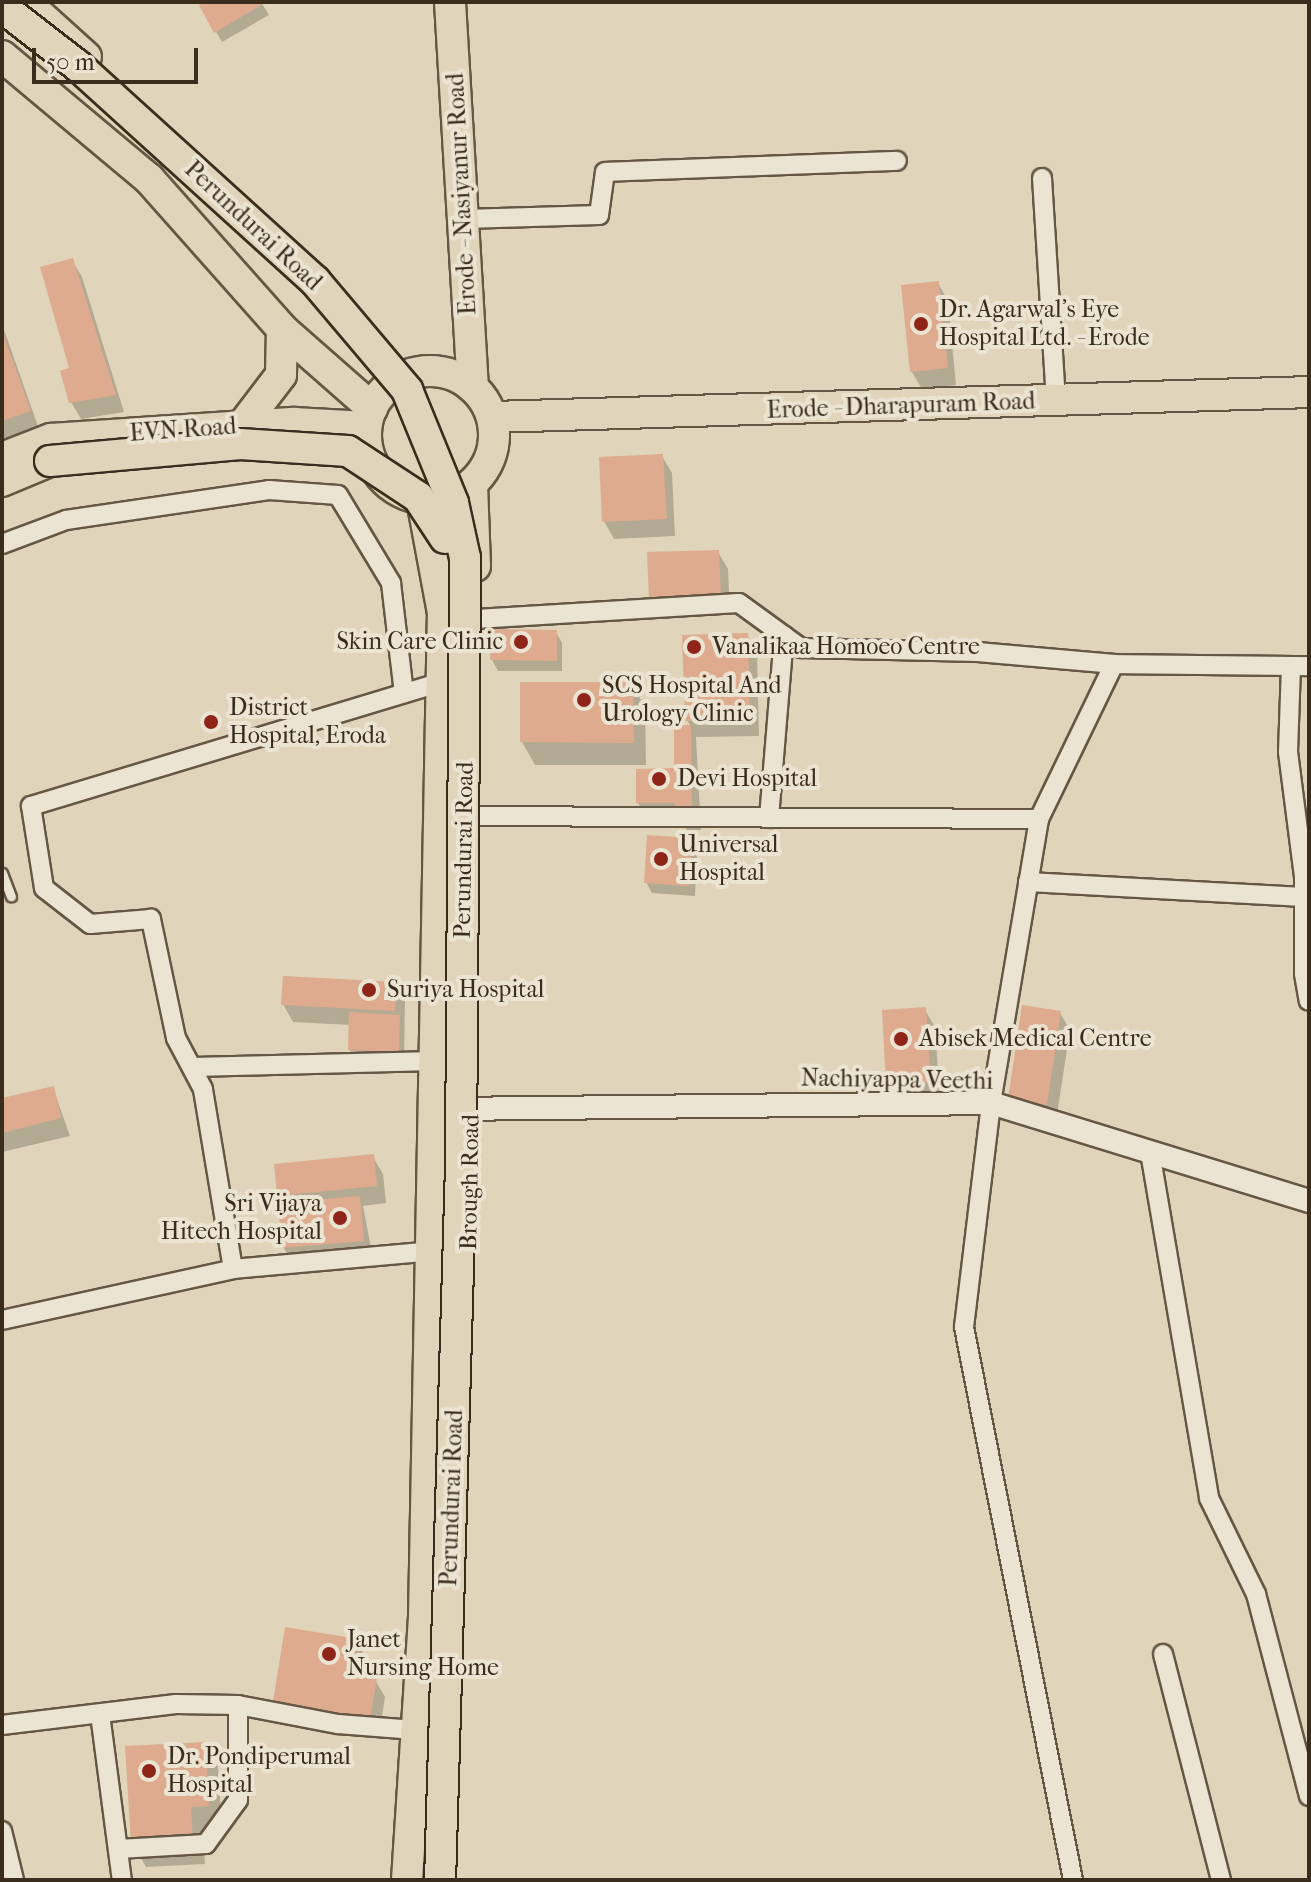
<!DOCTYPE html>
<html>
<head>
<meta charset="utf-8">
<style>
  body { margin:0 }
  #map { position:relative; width:1311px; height:1882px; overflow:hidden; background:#e0d5ba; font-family:"IM FELL French Canon",serif }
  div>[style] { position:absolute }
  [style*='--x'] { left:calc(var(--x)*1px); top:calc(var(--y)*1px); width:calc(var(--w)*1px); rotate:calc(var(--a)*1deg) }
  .shadow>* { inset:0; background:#0003 }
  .building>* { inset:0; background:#deab8e }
  .roads { filter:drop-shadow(2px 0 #645744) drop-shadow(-2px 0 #645744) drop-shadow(0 2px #645744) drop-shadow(0 -2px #645744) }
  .service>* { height:9px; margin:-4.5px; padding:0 4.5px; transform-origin:4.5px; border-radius:4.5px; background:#ebe4d2 }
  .minor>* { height:18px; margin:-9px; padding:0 9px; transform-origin:9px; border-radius:9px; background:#ebe4d2 }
  .tertiary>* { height:22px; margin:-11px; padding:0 11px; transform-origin:11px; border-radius:11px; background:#ebe4d2 }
  .primary>* { height:30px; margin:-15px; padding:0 15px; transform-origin:15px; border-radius:15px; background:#e0d5ba }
  .primary>.ring { margin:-15px; padding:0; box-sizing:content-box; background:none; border:30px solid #e0d5ba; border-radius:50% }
  .bridges { filter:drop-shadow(2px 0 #3a2d1d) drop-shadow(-2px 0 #3a2d1d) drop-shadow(0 2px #3a2d1d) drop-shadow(0 -2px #3a2d1d) }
  .primary-bridge>* { height:30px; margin:-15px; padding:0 15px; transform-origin:15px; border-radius:15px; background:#e0d5ba }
  .dots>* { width:22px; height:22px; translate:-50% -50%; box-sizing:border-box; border:4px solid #ebe4d2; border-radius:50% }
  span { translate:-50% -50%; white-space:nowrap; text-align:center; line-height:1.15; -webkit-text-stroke:8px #ebe4d2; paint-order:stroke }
  .street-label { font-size:24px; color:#3a2d1d }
  .poi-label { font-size:24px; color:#3a2d1d }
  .left { translate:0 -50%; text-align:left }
  .right { translate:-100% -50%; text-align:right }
  .frame { position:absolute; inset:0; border:4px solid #3a2d1d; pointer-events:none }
  .scale { position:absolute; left:32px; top:48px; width:166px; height:36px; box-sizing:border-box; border:4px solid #3a2d1d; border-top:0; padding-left:10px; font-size:24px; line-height:28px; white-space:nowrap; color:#3a2d1d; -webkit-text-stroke:6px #ebe4d2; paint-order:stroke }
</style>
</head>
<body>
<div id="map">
  <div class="shadow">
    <div style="clip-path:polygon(208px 2px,261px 2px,269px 15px,222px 42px,201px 6px)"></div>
    <div style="clip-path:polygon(72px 260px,82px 277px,124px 412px,81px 419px,71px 402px)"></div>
    <div style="clip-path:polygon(938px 283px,948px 301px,956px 385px,922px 389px,912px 372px,903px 287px)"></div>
    <div style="clip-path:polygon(2px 324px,39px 429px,2px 442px)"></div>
    <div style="clip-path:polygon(662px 456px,672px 473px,675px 536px,614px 539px,604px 521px)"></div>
    <div style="clip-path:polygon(718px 552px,728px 569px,730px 614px,661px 616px)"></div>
    <div style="clip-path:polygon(556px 632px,562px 643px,562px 671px,498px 671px,492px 660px)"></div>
    <div style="clip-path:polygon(747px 635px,757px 652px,759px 736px,696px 737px,701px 830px,687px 830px,681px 819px,648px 820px,638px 803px,677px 770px,691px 727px,687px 720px)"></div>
    <div style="clip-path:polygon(632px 684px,645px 707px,646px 765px,535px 765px,522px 742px)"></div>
    <div style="clip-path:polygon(691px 839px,697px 851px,695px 896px,652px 893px,646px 882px)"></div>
    <div style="clip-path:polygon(395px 984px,405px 1001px,404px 1063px,356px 1061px,350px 1050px,351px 1025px,293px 1022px,283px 1004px)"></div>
    <div style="clip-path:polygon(925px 1010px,935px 1027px,940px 1099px,898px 1101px,888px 1084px)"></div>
    <div style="clip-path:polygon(1060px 1013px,1070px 1030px,1056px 1121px,1010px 1099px)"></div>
    <div style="clip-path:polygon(53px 1088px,70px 1136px,2px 1152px,2px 1101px)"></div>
    <div style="clip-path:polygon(373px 1157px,383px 1174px,386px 1203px,363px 1206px,373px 1258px,294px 1265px,284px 1248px,284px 1205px,279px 1195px)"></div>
    <div style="clip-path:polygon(356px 1641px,366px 1658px,363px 1678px,375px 1680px,385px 1697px,379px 1736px,285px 1719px,275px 1702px)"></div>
    <div style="clip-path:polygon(205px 1744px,218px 1767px,222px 1829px,203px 1830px,205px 1864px,146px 1867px,133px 1844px)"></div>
  </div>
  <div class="building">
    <div style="clip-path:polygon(204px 2px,266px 2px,214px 33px,199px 5px)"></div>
    <div style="clip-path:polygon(73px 258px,116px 395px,69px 403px,60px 371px,69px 368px,40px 267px)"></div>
    <div style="clip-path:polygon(939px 281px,948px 368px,910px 372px,901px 285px)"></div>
    <div style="clip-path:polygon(2px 331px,31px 411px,2px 421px)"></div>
    <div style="clip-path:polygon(663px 454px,667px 519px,602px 522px,599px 457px)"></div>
    <div style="clip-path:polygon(719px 550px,721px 597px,649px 600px,647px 552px)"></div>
    <div style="clip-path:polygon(490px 629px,557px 630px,557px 661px,490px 660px)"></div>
    <div style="clip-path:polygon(748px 633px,750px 719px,685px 721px,682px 635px)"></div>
    <div style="clip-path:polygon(520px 682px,633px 682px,634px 743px,520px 742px)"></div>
    <div style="clip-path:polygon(674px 725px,691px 725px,692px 813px,675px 813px,675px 803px,636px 803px,636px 769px,674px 768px)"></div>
    <div style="clip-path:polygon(647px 835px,692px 838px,689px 886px,644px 883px)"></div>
    <div style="clip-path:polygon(283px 976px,397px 982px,395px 1011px,281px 1005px)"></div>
    <div style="clip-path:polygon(1022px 1005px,1061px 1011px,1047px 1105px,1008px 1099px)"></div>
    <div style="clip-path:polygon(926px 1007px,931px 1082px,886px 1085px,882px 1010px)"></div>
    <div style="clip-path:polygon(349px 1012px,400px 1015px,399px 1052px,348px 1050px)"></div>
    <div style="clip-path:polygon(54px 1086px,61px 1118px,2px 1133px,2px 1098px)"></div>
    <div style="clip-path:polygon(374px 1154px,377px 1186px,277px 1196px,274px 1164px)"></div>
    <div style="clip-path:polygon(360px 1196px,364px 1241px,282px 1248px,278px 1203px)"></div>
    <div style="clip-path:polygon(285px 1627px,358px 1639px,352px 1674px,377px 1678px,370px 1719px,273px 1702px)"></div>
    <div style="clip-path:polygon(206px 1742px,209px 1806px,191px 1807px,193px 1841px,131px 1844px,125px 1746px)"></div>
  </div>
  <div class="roads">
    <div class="service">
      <div style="--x:2;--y:873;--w:25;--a:69"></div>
    </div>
    <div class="minor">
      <div style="--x:1042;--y:178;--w:224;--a:86.4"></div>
      <div style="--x:464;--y:219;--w:135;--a:-1.7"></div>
      <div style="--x:599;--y:215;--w:43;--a:-82.1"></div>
      <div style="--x:605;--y:172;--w:292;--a:-2.2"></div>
      <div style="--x:2;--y:544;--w:68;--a:-20.6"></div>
      <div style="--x:66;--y:520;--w:205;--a:-8.4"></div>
      <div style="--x:269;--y:490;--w:69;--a:4.1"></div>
      <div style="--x:338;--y:495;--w:103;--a:58.9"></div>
      <div style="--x:391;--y:583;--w:111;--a:83.3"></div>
      <div style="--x:476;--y:619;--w:263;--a:-3.5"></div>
      <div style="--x:739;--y:603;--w:77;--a:36"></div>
      <div style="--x:801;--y:648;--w:177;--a:1.3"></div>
      <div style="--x:978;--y:652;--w:137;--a:5"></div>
      <div style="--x:1291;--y:666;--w:86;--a:92"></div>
      <div style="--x:1288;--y:752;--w:126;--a:82.7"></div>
      <div style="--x:1304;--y:877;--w:97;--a:90"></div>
      <div style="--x:1304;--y:974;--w:27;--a:80"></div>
      <div style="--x:474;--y:816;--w:565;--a:0.3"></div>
      <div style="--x:769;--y:818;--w:183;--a:-85.3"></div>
      <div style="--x:1028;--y:882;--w:276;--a:3.1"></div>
      <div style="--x:192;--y:1067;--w:244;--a:-1.4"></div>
      <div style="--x:1150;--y:1152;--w:351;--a:80.3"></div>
      <div style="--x:1209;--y:1498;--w:107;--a:63.9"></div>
      <div style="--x:1256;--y:1594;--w:209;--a:75.3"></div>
      <div style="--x:233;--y:1269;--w:182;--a:-99.5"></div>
      <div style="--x:203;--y:1089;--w:58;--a:-117.9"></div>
      <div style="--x:176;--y:1038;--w:122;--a:-101.9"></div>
      <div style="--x:151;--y:919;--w:61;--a:175.3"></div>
      <div style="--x:90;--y:924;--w:58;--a:-142"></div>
      <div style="--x:44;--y:888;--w:83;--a:-99"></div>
      <div style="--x:31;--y:806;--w:429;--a:-16.8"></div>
      <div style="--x:2;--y:1320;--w:237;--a:-12.4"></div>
      <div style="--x:233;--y:1269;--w:201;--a:-5.1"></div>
      <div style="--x:1163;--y:1654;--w:233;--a:75.6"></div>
      <div style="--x:100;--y:1714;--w:167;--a:82.5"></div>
      <div style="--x:2;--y:1725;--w:175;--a:-6.9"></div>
      <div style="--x:176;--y:1704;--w:62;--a:0.9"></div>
      <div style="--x:238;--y:1705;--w:102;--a:10.8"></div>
      <div style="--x:338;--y:1724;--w:77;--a:4.5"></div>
      <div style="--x:2;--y:1831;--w:50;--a:76.2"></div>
      <div style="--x:118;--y:1849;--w:88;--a:-3.3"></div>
      <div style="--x:206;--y:1844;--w:54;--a:-54"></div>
      <div style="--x:238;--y:1800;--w:95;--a:-90"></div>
      <div style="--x:1073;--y:1880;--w:564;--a:-101.15"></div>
      <div style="--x:964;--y:1327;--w:226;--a:-83.1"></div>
      <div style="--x:991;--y:1103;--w:288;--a:-80.4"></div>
      <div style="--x:1039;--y:819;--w:172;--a:-64.2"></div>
      <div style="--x:1114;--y:664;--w:195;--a:0.6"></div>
    </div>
    <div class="tertiary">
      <div style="--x:449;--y:1109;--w:542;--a:-0.63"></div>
      <div style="--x:991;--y:1103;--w:333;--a:17.1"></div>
    </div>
    <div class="primary">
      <div style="--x:25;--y:2;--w:82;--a:42"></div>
      <div style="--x:450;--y:2;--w:386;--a:86.6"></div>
      <div style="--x:2;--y:56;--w:192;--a:39.9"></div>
      <div style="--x:149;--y:179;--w:200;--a:48.4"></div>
      <div style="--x:282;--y:329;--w:120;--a:41.3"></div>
      <div class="ring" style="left:366px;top:371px;width:98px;height:98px"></div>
      <div style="--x:493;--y:417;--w:816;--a:-1.75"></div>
      <div style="--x:242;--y:426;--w:64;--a:-52.6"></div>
      <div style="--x:281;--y:375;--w:46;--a:-88.8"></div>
      <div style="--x:2;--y:458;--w:53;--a:-21.2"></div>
      <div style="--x:51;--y:439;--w:244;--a:-3.8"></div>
      <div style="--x:294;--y:423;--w:72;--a:3.2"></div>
      <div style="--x:2;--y:481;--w:52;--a:-22.6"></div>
      <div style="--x:472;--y:484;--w:82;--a:87.9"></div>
      <div style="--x:407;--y:1880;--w:264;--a:-86.3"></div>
      <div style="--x:424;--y:1617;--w:1004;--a:-88.92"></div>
      <div style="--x:443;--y:613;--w:110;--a:-100.5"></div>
    </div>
  </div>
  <div class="bridges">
    <div class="primary-bridge">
      <div style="--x:2;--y:7;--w:96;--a:37.8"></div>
      <div style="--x:78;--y:66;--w:320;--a:42.2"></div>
      <div style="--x:315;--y:281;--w:143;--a:49.8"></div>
      <div style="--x:407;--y:390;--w:122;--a:67.8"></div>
      <div style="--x:453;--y:503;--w:56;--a:77.7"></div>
      <div style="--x:465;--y:558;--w:608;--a:90.38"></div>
      <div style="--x:461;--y:1166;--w:714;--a:91.68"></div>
      <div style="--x:50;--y:461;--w:191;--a:-5.1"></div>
      <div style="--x:240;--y:444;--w:108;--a:3.7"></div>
      <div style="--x:348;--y:451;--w:84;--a:33.3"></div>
      <div style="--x:418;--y:497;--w:49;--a:56.6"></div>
    </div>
  </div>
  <div class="dots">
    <div style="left:921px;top:324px;background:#8f2418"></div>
    <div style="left:521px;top:642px;background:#8f2418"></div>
    <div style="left:694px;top:647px;background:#8f2418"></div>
    <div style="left:584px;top:700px;background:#8f2418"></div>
    <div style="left:211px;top:722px;background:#8f2418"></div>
    <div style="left:659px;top:779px;background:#8f2418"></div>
    <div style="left:661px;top:859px;background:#8f2418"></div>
    <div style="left:369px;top:990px;background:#8f2418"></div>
    <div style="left:901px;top:1039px;background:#8f2418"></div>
    <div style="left:340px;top:1218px;background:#8f2418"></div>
    <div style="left:329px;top:1654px;background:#8f2418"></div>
    <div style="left:149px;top:1771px;background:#8f2418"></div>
  </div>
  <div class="street-label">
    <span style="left:462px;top:194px;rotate:-93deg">Erode - Nasiyanur Road</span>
    <span style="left:253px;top:226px;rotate:43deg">Perundurai Road</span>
    <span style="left:901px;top:406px;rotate:-2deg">Erode - Dharapuram Road</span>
    <span style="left:183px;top:430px;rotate:-4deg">EVN Road</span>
    <span style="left:464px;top:850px;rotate:-89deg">Perundurai Road</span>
    <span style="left:897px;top:1080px;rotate:1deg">Nachiyappa Veethi</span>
    <span style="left:470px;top:1182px;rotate:-89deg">Brough Road</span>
    <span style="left:452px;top:1498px;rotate:-88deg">Perundurai Road</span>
  </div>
  <div class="poi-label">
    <span class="left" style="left:939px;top:324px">Dr. Agarwal's Eye<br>Hospital Ltd. - Erode</span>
    <span class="right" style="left:503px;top:642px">Skin Care Clinic</span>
    <span class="left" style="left:712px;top:647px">Vanalikaa Homoeo Centre</span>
    <span class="left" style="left:602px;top:700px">SCS Hospital And<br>Urology Clinic</span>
    <span class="left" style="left:229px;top:722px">District<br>Hospital, Eroda</span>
    <span class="left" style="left:677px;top:779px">Devi Hospital</span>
    <span class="left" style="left:679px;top:859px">Universal<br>Hospital</span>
    <span class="left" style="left:387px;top:990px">Suriya Hospital</span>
    <span class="left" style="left:919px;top:1039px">Abisek Medical Centre</span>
    <span class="right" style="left:322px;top:1218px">Sri Vijaya<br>Hitech Hospital</span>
    <span class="left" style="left:347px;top:1654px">Janet<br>Nursing Home</span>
    <span class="left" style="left:167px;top:1771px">Dr. Pondiperumal<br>Hospital</span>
  </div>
  <div class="frame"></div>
  <div class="scale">50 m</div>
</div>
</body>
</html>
